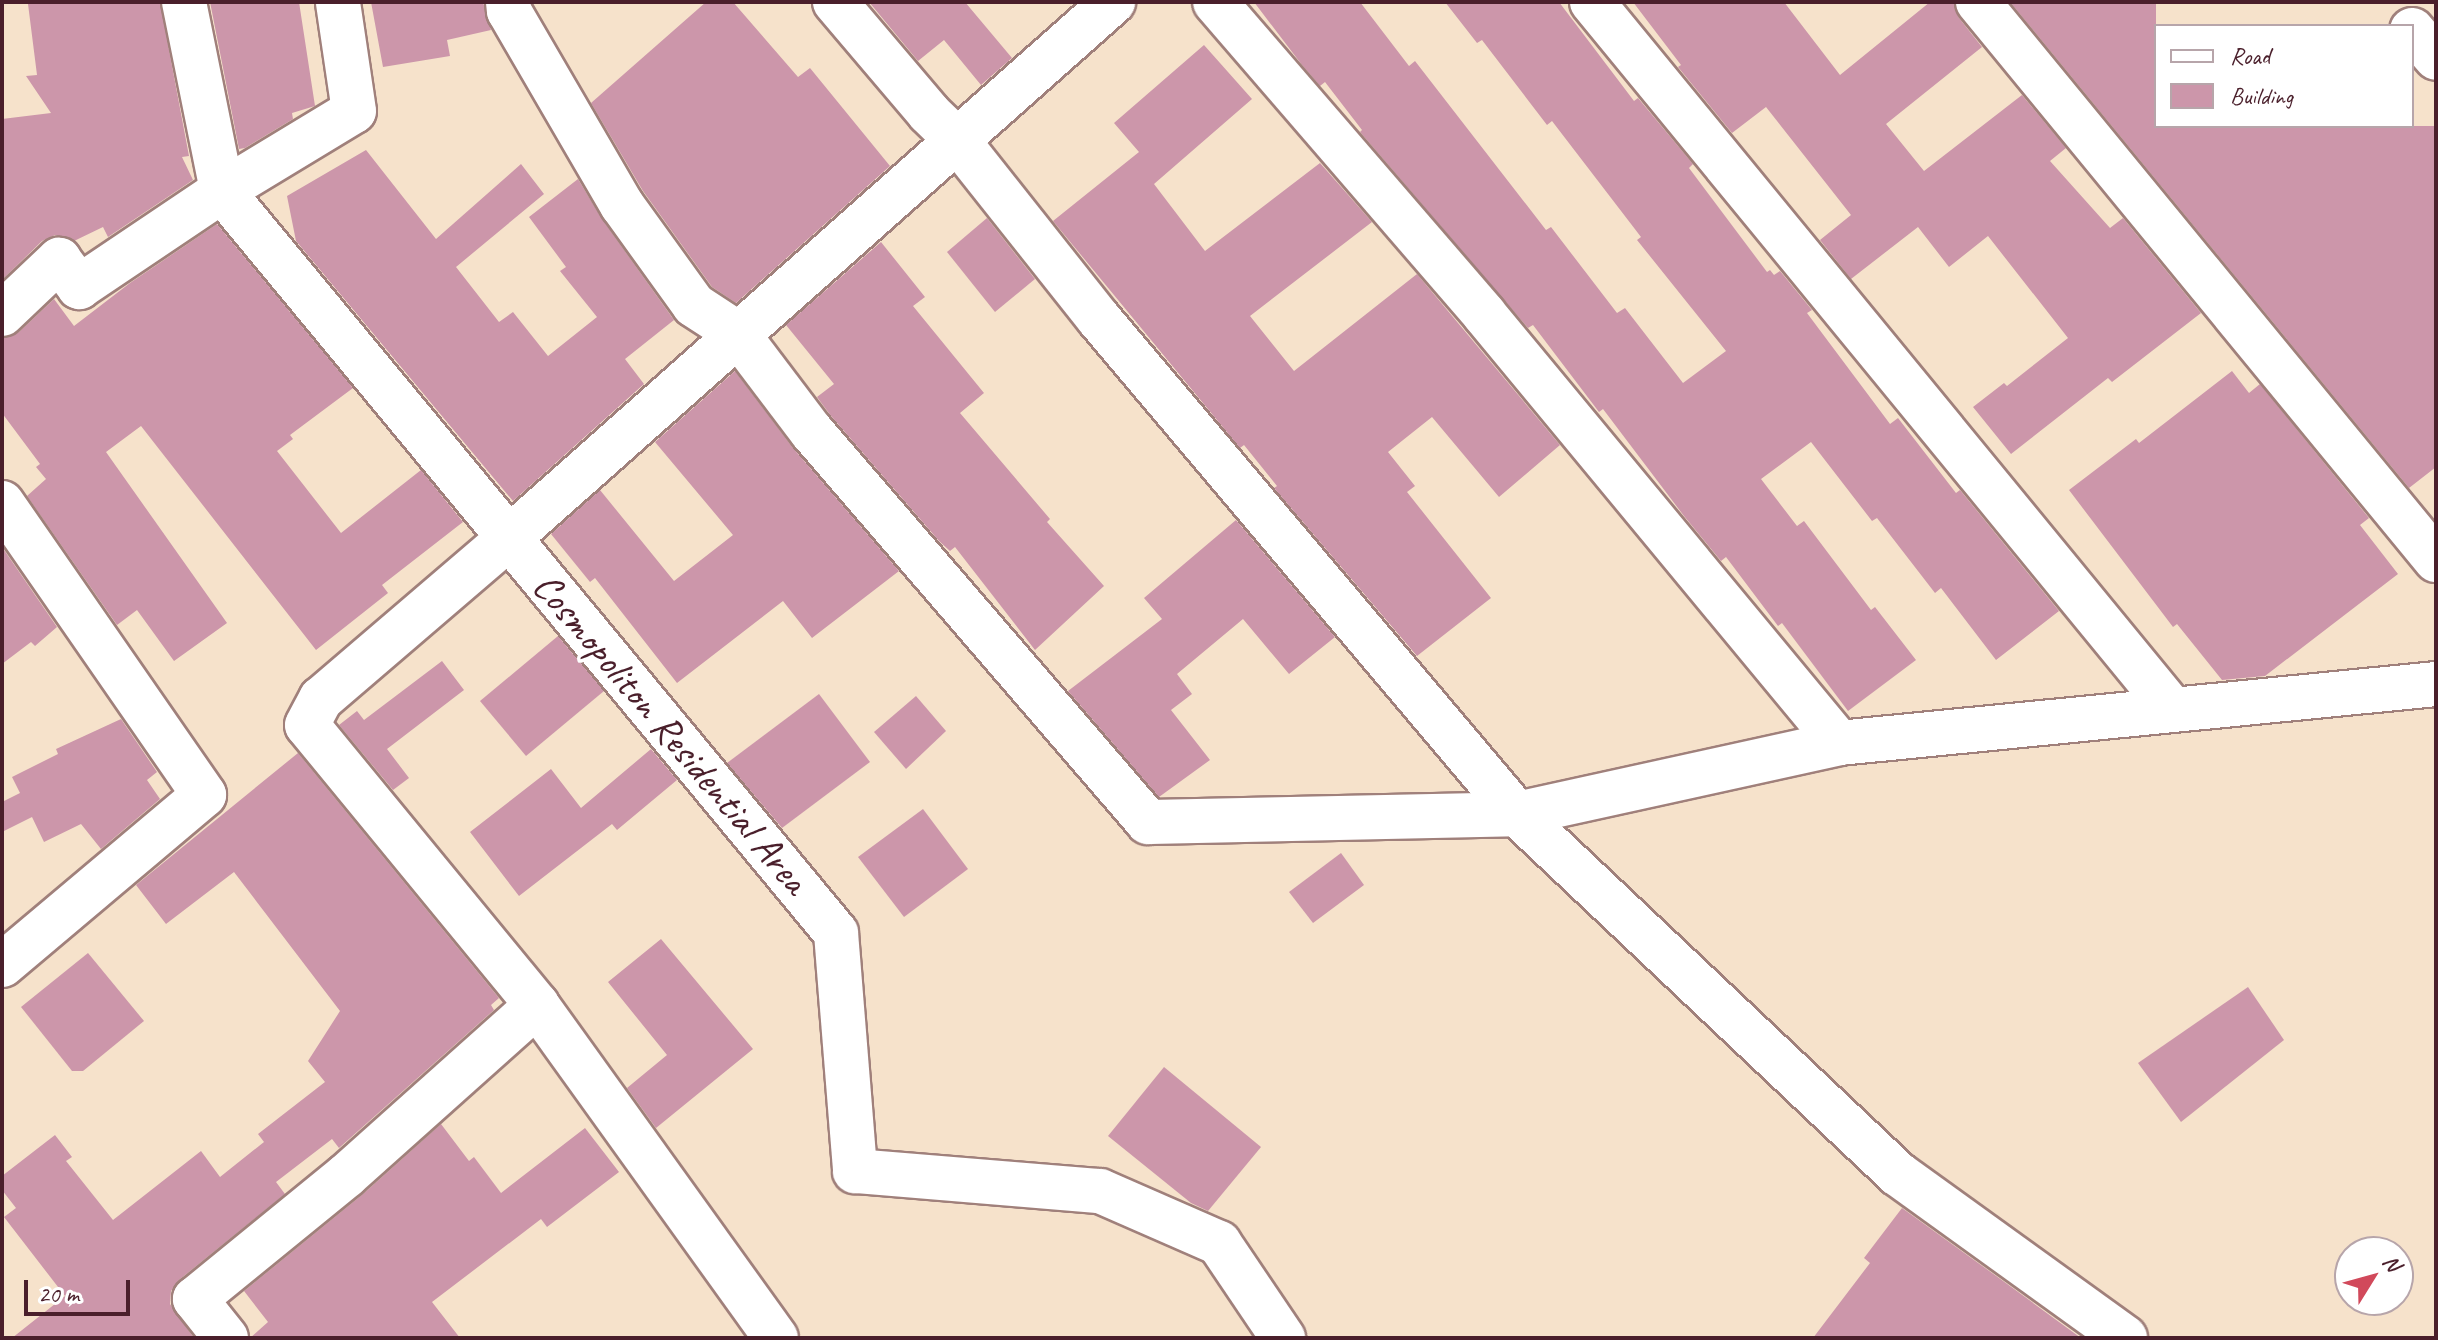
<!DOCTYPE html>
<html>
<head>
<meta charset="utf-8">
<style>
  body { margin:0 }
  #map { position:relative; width:2438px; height:1340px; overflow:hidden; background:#f6e2cb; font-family:Caveat,sans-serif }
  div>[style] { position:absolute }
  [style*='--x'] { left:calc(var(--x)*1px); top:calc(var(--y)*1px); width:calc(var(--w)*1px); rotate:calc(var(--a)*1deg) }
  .building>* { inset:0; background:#cc96aa }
  .roads { filter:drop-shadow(2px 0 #a0807b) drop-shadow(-2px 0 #a0807b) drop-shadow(0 2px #a0807b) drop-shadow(0 -2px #a0807b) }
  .minor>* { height:44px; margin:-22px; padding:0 22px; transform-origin:22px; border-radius:22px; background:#fff }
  span { translate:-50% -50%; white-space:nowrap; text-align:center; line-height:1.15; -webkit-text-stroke:7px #fff; paint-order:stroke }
  .street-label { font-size:40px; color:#4a1f2b }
  .frame { position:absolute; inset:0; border:4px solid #4a1f2b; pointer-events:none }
  .legend { position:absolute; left:2154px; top:24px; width:260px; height:104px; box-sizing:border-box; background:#fff; border:2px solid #b7a5aa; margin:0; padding:10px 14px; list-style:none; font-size:24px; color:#4a1f2b }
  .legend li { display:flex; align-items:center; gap:16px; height:40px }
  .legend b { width:40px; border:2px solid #b7a5aa }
  .north { position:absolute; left:2334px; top:1236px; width:80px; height:80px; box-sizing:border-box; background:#fff; border:2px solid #b7a5aa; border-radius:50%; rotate:53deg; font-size:22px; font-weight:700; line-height:32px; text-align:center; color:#4a1f2b }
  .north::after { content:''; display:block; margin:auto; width:28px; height:36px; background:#d1495b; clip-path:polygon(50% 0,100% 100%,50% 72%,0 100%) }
  .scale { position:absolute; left:24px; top:1280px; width:106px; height:36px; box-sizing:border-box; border:4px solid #4a1f2b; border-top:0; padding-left:10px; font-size:24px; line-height:28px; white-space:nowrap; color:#4a1f2b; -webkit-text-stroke:6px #fff; paint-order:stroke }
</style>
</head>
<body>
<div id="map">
  <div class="building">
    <div style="clip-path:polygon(48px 2px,160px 2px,189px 156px,182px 157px,193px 180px,108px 237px,103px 227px,74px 241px,55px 235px,42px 241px,2px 280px,2px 119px,51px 113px,26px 76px,37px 75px,28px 4px)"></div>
    <div style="clip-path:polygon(210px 2px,299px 2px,315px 106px,292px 113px,293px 119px,245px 148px,239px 149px)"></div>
    <div style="clip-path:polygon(371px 2px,483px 2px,491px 30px,447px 40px,450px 56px,383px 67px)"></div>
    <div style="clip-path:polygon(706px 2px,733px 2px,798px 77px,810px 68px,890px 166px,736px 303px,712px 287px,643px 191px,591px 103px)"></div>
    <div style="clip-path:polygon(869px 2px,965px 2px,1012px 58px,981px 85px,944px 40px,918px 61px)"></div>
    <div style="clip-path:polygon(1254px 2px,1360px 2px,1409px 66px,1415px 61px,1546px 230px,1551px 227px,1617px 313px,1625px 308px,1683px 383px,1726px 351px,1637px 240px,1641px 237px,1552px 121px,1547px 125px,1482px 40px,1477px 43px,1445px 2px,1559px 2px,1634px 101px,1638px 98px,1693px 164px,1689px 168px,1767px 272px,1770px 270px,1774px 275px,1780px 271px,1812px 310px,1807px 313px,1890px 424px,1898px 418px,1956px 493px,1960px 490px,2059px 611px,1996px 660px,1941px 588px,1935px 593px,1877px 518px,1872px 521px,1811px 442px,1761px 479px,1797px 526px,1804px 521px,1871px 610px,1875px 607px,1916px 660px,1848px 711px,1782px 623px,1778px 626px,1726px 557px,1721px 561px,1684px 516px,1603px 409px,1599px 412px,1533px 325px,1528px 328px,1360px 132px,1362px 130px,1325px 82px,1320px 86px,1302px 65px)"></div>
    <div style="clip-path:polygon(1633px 2px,1784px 2px,1840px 75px,1930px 2px,1954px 2px,1959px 18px,1982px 47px,1886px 124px,1924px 171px,2022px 95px,2066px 148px,2050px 161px,2110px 228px,2123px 218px,2201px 313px,2112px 382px,2108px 378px,2011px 454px,1973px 407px,2004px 383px,2007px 386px,2068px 338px,1988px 236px,1949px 267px,1918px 227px,1851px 279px,1820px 240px,1851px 215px,1766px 107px,1732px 133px,1678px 67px,1681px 65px)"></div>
    <div style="clip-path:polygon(2010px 2px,2156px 2px,2156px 126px,2436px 126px,2436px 467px,2409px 488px)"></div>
    <div style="clip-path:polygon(1204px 45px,1252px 99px,1154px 184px,1205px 251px,1320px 163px,1372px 222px,1250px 316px,1294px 371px,1417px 274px,1560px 445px,1499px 497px,1432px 417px,1388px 452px,1415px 486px,1407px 492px,1491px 598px,1417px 656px,1274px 488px,1277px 486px,1244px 445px,1240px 448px,1053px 221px,1139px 152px,1114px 123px)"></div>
    <div style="clip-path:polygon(366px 150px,436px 239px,521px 164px,544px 194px,456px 267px,499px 322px,513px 312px,548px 356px,597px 317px,560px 271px,566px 267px,529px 217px,578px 179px,602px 219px,674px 320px,625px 359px,644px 384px,513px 501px,296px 241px,287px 196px)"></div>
    <div style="clip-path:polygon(987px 218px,1035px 279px,995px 312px,947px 252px)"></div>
    <div style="clip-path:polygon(217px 224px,353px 388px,290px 435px,293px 439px,277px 451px,341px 533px,421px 470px,463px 522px,382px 585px,388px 593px,316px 650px,141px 426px,106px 452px,227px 623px,174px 661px,137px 610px,117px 625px,27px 496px,46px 479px,36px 467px,40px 464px,2px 413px,2px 338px,19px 332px,54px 299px,74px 326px,130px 283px)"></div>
    <div style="clip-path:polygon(881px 242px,925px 297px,913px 306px,984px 393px,960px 413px,1050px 519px,1047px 522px,1104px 586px,1035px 650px,955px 547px,950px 551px,939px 541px,831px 416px,817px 397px,834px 384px,786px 325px)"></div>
    <div style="clip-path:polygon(735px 371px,793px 448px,899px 571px,812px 638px,783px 601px,677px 683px,595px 578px,590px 582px,551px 534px,600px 490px,674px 581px,733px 535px,655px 442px)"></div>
    <div style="clip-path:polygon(2232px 371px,2249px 393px,2260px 384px,2369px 518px,2360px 525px,2398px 574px,2265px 676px,2222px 680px,2177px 624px,2173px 627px,2069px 490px,2136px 439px,2139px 443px)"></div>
    <div style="clip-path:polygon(1236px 520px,1335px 637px,1289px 674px,1243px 619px,1177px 674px,1192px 694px,1171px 710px,1210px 760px,1159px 797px,1068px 691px,1162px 619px,1144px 598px)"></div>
    <div style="clip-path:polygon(2px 547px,57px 627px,35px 646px,31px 642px,2px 664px)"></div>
    <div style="clip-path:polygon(558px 636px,604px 691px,526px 756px,480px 701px)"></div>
    <div style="clip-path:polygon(442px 661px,464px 690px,387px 749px,409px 778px,393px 790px,339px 725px,357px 711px,364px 720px)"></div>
    <div style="clip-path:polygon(819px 694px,870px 762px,782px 828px,727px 763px)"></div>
    <div style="clip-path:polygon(916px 696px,946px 731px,906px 769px,874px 732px)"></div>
    <div style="clip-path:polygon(121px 719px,157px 772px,147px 780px,160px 799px,101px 849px,81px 824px,44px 842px,32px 817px,2px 832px,2px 802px,20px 793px,12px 777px,58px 754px,56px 749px)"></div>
    <div style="clip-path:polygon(651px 749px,677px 780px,617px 830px,612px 824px,519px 896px,470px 832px,551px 769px,581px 808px)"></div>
    <div style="clip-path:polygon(298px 753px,499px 998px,491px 1005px,494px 1010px,339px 1148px,332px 1139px,276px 1182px,285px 1194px,179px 1280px,171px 1291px,170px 1304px,194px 1338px,12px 1338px,65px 1296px,4px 1217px,16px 1208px,2px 1190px,2px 1176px,55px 1135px,72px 1157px,66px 1161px,113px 1220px,201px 1151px,220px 1177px,264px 1142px,258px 1134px,325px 1082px,308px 1061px,340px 1011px,234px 872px,166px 924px,136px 885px)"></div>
    <div style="clip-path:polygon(923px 809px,968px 869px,904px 917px,858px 857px)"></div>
    <div style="clip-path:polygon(1341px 853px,1364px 885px,1313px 923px,1289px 892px)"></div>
    <div style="clip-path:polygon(661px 939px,753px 1049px,656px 1128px,627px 1088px,667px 1055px,608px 982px)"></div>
    <div style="clip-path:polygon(88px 953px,144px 1021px,83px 1071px,72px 1071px,21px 1007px)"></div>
    <div style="clip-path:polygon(2248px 987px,2284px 1040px,2181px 1122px,2138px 1063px)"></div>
    <div style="clip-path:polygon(1164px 1067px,1261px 1147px,1208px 1211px,1191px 1203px,1108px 1136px)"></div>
    <div style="clip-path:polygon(441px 1124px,469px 1161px,474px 1157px,501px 1193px,585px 1128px,619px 1172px,547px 1227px,541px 1219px,432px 1302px,460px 1338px,250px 1338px,268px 1322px,244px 1291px,363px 1194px)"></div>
    <div style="clip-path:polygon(1902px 1208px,1999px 1278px,2081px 1338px,1813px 1338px,1870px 1263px,1864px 1258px)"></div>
  </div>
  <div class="roads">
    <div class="minor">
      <div style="--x:184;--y:2;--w:193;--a:78.6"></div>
      <div style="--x:222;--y:191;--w:154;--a:-31.2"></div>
      <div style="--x:354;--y:111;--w:110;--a:-98.4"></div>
      <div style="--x:508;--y:2;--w:9;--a:84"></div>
      <div style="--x:509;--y:11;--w:225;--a:59.8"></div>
      <div style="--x:622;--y:205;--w:123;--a:54.2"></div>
      <div style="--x:694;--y:305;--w:51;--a:33.1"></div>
      <div style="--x:737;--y:333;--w:124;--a:52.9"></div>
      <div style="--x:812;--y:432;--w:515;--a:49.25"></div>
      <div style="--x:1148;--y:822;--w:369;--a:-1.2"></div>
      <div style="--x:1517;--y:814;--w:330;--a:-12.4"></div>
      <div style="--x:1839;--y:743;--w:600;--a:-5.64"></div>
      <div style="--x:835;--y:2;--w:145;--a:49.7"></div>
      <div style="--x:929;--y:113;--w:39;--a:44"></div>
      <div style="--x:957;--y:140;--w:228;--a:51.6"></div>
      <div style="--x:1099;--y:319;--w:648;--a:49.82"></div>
      <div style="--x:1517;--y:814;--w:524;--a:43.38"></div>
      <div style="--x:1898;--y:1174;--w:280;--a:35.8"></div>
      <div style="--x:1215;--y:2;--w:412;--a:49.2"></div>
      <div style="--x:1484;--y:314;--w:557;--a:50.39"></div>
      <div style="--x:1592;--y:2;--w:914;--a:50.64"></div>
      <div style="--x:1978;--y:2;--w:722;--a:50.62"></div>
      <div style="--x:2412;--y:30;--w:37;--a:49"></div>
      <div style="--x:2;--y:314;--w:79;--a:-43.5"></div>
      <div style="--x:59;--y:260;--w:34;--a:53"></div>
      <div style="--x:79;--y:287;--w:172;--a:-33.9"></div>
      <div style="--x:222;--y:191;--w:963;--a:50.39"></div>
      <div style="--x:836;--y:933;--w:239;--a:85.4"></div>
      <div style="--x:855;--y:1171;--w:246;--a:4.7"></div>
      <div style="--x:1100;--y:1191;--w:130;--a:23.6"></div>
      <div style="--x:1219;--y:1243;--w:115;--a:56"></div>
      <div style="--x:2;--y:503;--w:355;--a:55.3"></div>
      <div style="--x:204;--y:795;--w:264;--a:139.9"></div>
      <div style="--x:226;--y:1338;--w:50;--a:-128.5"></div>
      <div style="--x:195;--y:1299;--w:196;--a:-39.2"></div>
      <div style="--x:347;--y:1175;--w:255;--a:-41.8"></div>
      <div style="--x:776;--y:1338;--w:410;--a:-125.7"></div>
      <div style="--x:537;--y:1005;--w:362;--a:-129.4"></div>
      <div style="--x:307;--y:725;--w:30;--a:-62"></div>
      <div style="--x:321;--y:699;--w:248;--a:-40.6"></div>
      <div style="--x:509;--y:538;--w:808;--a:-41.59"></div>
    </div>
  </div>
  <div class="street-label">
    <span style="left:671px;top:733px;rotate:50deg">Cosmopoliton Residential Area</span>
  </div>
  <div class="frame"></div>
  <ul class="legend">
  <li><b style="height:10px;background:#fff"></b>Road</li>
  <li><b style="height:22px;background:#cc96aa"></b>Building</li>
  </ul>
  <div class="north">N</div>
  <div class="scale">20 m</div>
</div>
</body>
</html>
